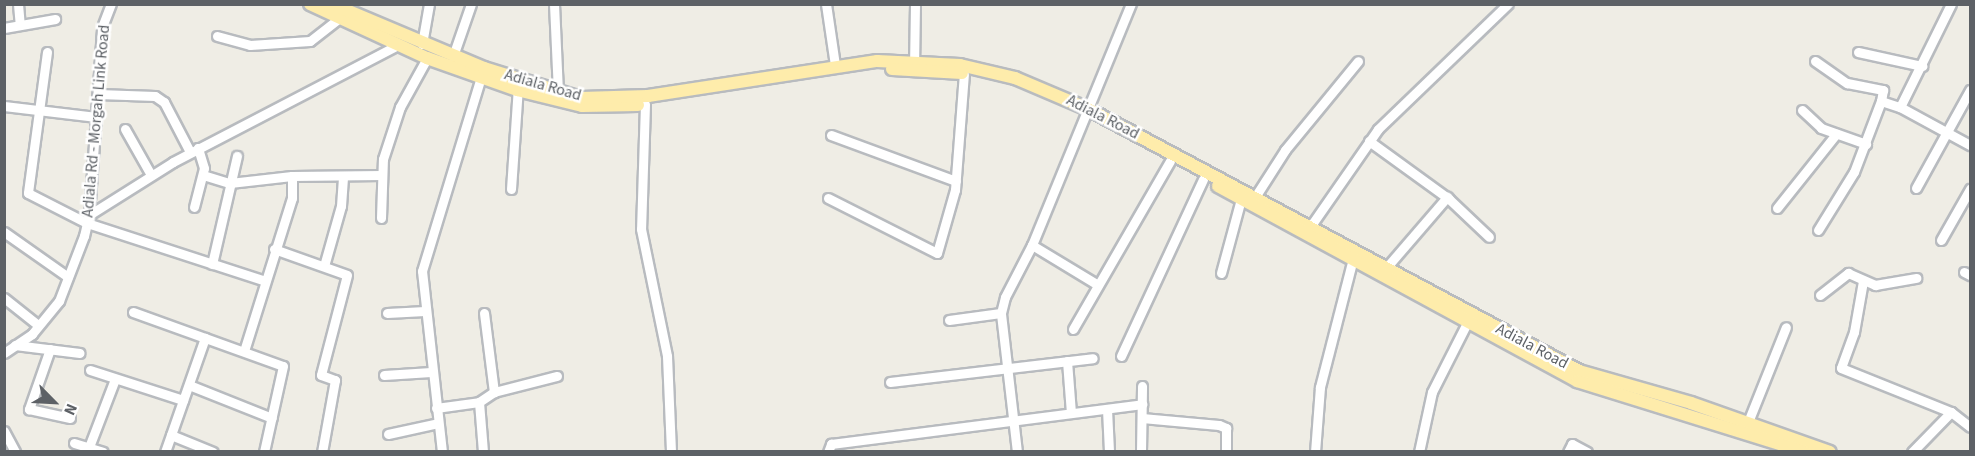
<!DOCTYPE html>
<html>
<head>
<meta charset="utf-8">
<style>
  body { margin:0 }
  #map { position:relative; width:1975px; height:456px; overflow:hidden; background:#efede5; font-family:"Source Sans 3",sans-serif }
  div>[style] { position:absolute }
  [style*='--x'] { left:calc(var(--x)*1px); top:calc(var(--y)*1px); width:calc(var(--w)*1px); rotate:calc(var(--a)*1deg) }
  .roads { filter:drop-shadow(2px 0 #b8bbbf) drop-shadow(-2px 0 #b8bbbf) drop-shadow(0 2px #b8bbbf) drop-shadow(0 -2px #b8bbbf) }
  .minor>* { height:9px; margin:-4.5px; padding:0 4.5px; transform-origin:4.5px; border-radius:4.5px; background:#fff }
  .major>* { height:12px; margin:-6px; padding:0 6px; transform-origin:6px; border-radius:6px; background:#feecab }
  span { translate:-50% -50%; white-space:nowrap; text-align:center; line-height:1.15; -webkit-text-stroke:5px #fff; paint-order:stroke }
  .street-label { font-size:16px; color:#5d6166 }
  .frame { position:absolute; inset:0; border:6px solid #5d6166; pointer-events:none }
  .north { position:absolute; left:24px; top:372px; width:60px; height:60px; -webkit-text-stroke:4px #fff; paint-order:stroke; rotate:114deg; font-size:16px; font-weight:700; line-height:24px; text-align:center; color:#5d6166 }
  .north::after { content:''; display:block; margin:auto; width:21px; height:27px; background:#5d6166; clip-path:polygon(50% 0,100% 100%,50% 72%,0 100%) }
</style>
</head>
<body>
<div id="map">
  <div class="roads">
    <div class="minor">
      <div style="--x:18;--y:4;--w:21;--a:85"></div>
      <div style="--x:554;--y:4;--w:88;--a:87.4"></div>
      <div style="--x:826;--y:4;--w:62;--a:81.6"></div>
      <div style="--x:1951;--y:4;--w:115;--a:116.3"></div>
      <div style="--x:1900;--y:107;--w:80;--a:28.5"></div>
      <div style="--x:4;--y:28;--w:52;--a:-10"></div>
      <div style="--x:217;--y:36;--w:34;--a:15"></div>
      <div style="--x:250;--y:45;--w:60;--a:-3.8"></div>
      <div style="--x:310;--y:41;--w:37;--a:-38"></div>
      <div style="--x:422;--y:44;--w:41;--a:-80.1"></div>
      <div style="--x:47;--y:52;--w:142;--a:97.7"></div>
      <div style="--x:28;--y:193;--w:66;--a:27"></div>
      <div style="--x:87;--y:223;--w:187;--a:18"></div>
      <div style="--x:1858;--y:52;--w:66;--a:12.3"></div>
      <div style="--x:453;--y:56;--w:55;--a:-70.9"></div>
      <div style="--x:1815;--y:61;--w:39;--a:35"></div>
      <div style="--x:1847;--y:83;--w:37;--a:11"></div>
      <div style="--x:1883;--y:90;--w:11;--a:100"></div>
      <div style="--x:914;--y:68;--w:64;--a:-89.1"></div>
      <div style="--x:98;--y:94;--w:57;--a:2"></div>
      <div style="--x:155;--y:96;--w:11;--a:34"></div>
      <div style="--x:164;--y:102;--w:56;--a:62.5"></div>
      <div style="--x:645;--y:104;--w:125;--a:91.8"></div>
      <div style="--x:641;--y:229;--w:130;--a:78.4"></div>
      <div style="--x:667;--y:356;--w:96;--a:87.6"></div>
      <div style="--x:4;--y:106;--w:93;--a:6.8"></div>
      <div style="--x:1802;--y:110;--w:26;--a:43"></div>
      <div style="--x:1821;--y:128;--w:48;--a:19.6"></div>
      <div style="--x:125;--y:129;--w:53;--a:60.5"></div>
      <div style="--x:831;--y:135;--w:133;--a:20.2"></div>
      <div style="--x:1369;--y:141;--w:99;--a:35.9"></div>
      <div style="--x:1449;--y:199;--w:55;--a:43.5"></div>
      <div style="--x:203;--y:175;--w:28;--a:17"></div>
      <div style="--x:230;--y:183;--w:62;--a:-6.4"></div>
      <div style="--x:292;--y:176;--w:90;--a:-0.6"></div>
      <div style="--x:1916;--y:188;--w:112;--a:-61.1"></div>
      <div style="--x:511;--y:189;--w:104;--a:-86.1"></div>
      <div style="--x:1255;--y:197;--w:56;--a:-57.4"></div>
      <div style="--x:1285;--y:150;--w:115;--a:-50.6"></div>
      <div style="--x:828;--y:198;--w:122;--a:26.8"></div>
      <div style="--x:937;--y:253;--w:66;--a:-74.1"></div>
      <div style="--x:955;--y:190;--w:116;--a:-85.6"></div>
      <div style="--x:194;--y:207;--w:40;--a:-75.6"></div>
      <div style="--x:204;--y:168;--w:21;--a:-107"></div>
      <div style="--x:1777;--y:208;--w:95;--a:-51.4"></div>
      <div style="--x:89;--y:215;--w:99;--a:-32.2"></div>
      <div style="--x:173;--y:162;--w:254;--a:-27.5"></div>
      <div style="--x:381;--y:218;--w:59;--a:-88.1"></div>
      <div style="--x:383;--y:159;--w:55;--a:-71.9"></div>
      <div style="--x:400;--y:107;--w:56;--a:-61.1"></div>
      <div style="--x:1310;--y:227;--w:119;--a:-55.2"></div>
      <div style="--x:1378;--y:129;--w:180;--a:-43.9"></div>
      <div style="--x:1818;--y:230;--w:68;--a:-58.2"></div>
      <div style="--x:1854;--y:172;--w:76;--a:-69.2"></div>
      <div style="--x:1881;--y:101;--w:20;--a:18"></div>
      <div style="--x:4;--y:232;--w:78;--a:35.1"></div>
      <div style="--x:1941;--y:240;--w:59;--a:-60.4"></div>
      <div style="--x:1032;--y:245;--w:77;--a:31.2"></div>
      <div style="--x:274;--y:249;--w:77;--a:19.6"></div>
      <div style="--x:347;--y:275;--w:103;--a:104.6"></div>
      <div style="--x:321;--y:375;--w:15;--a:20"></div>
      <div style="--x:335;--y:380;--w:73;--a:100.2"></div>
      <div style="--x:212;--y:264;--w:111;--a:-77"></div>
      <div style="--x:324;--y:266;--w:62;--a:-74.2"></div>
      <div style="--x:341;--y:206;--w:30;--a:-86"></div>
      <div style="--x:1386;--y:268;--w:94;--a:-49.3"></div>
      <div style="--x:1964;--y:272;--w:7;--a:27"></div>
      <div style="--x:1221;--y:273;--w:77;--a:-74.9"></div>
      <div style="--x:1863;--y:281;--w:52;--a:100"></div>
      <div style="--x:1854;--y:332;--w:38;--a:110"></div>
      <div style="--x:1841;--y:368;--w:118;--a:21.8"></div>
      <div style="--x:1820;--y:295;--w:36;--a:-38"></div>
      <div style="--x:1848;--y:273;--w:30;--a:24"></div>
      <div style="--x:1875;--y:285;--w:42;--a:-9.7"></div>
      <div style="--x:4;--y:298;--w:43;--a:38.5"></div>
      <div style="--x:133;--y:312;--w:159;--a:19.8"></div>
      <div style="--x:283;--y:366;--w:88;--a:102.5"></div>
      <div style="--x:387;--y:313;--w:38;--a:-3"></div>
      <div style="--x:484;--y:313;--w:80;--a:82.8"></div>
      <div style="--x:949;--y:320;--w:52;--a:-7.7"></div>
      <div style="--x:1073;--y:329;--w:194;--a:-60"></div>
      <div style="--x:15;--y:345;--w:65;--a:7"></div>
      <div style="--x:50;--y:349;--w:64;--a:109.3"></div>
      <div style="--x:29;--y:409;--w:42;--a:12.4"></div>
      <div style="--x:244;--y:351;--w:160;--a:-72.6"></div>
      <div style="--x:292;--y:198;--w:22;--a:-90"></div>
      <div style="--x:4;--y:353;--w:34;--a:-34"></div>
      <div style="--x:32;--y:334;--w:43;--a:-50.7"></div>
      <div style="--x:59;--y:301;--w:70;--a:-69"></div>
      <div style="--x:84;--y:236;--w:22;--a:-77"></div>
      <div style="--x:89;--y:215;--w:188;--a:-86"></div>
      <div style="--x:102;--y:27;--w:25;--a:-69"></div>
      <div style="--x:1121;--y:356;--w:195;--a:-65.1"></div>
      <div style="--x:1067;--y:361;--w:52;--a:85.6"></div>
      <div style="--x:90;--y:370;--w:98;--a:17.9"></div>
      <div style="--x:384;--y:375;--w:47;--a:-3.7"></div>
      <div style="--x:890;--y:382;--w:204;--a:-6.7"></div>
      <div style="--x:189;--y:385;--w:89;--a:21.7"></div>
      <div style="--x:479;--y:402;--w:50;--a:85.4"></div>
      <div style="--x:436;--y:408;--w:43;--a:-7.9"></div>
      <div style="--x:479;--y:402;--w:18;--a:-34"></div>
      <div style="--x:494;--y:392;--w:65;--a:-14.3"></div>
      <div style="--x:1107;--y:409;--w:43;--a:87.3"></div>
      <div style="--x:1142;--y:418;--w:77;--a:5.2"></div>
      <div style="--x:1219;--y:425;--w:8;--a:23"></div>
      <div style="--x:1226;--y:428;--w:24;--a:90"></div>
      <div style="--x:1748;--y:422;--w:102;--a:-68.2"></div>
      <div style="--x:4;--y:431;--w:24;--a:62"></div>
      <div style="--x:388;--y:434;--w:51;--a:-12.4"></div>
      <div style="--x:171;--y:435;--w:45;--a:22"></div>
      <div style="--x:74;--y:443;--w:30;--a:17"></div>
      <div style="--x:89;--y:447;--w:73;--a:-69.1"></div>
      <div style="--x:165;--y:452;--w:121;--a:-70.7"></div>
      <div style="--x:442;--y:452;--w:182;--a:-96.3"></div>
      <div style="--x:422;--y:271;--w:207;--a:-73.1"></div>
      <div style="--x:828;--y:452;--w:9;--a:-69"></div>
      <div style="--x:831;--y:444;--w:314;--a:-7.3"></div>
      <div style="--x:1017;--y:452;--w:140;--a:-96.6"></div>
      <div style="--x:1001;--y:313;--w:16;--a:-76"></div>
      <div style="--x:1005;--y:297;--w:59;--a:-62.6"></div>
      <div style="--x:1032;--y:245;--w:261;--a:-67.7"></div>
      <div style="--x:1141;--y:452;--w:66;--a:-89.1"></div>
      <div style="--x:1315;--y:452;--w:65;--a:-85.6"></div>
      <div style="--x:1320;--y:387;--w:129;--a:-75.6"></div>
      <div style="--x:1419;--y:452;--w:61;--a:-77.8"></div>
      <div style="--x:1432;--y:392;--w:77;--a:-63.1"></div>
      <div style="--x:1568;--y:452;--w:9;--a:-63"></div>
      <div style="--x:1572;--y:444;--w:17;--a:28"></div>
      <div style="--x:1912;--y:452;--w:56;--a:-45.7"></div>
      <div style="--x:1951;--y:412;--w:24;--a:38"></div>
    </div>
    <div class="major">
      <div style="--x:310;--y:4;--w:129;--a:24.8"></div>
      <div style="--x:427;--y:58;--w:96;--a:19.6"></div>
      <div style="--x:517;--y:90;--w:67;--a:13.8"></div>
      <div style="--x:582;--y:106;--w:56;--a:-1"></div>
      <div style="--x:332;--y:4;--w:165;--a:22.8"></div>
      <div style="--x:484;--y:68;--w:102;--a:17.2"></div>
      <div style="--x:581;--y:98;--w:67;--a:-1.7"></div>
      <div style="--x:648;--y:96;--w:232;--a:-8.7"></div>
      <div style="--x:877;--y:61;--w:83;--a:2.8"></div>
      <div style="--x:960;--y:65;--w:57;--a:13.3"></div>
      <div style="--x:1015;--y:78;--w:79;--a:23"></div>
      <div style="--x:1088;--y:109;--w:557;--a:28.08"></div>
      <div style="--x:1579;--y:371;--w:116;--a:15.9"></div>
      <div style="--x:1691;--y:403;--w:147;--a:19.4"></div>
      <div style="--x:892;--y:69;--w:70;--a:3.3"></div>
      <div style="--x:1218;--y:186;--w:409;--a:28.5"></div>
      <div style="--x:1577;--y:381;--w:239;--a:17.3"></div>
    </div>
  </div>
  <div class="street-label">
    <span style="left:543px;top:85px;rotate:16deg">Adiala Road</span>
    <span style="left:1103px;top:117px;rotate:27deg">Adiala Road</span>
    <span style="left:96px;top:121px;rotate:-85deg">Adiala Rd - Morgah Link Road</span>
    <span style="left:1532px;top:346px;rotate:28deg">Adiala Road</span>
  </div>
  <div class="frame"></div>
  <div class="north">N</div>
</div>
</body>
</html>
